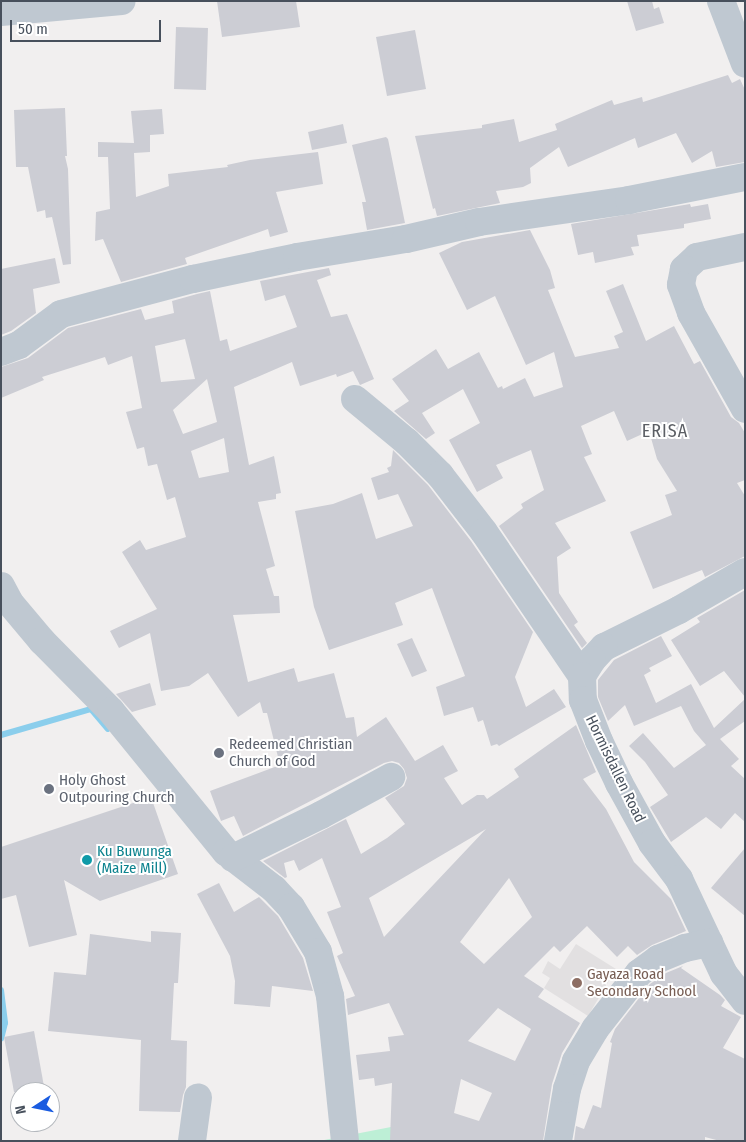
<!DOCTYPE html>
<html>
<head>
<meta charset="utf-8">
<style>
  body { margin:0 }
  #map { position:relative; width:746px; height:1142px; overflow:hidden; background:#f1efef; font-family:"Fira Sans Condensed",sans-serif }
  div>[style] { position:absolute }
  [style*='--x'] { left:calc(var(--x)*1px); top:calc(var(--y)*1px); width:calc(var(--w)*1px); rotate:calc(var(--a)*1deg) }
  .education>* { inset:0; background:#e2e0e1 }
  .green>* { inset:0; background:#bdefd6 }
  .stream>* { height:6px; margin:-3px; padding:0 3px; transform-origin:3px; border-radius:3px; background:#8bceec }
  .building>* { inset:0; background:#cccdd4 }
  .minor>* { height:28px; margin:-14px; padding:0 14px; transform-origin:14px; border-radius:14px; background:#bfc8d1 }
  .dots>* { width:14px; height:14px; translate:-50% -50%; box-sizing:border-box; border:2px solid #fff; border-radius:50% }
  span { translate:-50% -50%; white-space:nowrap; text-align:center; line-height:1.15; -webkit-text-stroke:4px #fff; paint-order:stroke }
  .worship-label { font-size:15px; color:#5b616d }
  .left { translate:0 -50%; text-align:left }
  .street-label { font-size:15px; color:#47505c }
  .culture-label { font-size:15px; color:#0d838f }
  .education-label { font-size:15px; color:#785e54 }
  .quarter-label { font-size:18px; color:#5b5e64; letter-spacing:1px }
  .frame { position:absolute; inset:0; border:2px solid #47505c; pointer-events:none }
  .north { position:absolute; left:10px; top:1082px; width:50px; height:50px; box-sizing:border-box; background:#fff; border:1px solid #b5b9be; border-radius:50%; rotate:259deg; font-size:14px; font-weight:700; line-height:20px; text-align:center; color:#47505c }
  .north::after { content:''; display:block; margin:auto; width:18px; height:22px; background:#1a5ce0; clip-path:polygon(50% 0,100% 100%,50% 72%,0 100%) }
  .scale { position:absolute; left:10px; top:20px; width:151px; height:22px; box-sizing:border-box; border:2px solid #47505c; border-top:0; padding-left:6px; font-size:15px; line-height:18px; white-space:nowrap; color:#47505c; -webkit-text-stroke:4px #fff; paint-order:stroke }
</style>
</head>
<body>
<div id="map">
  <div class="education">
    <div style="clip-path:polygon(576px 944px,616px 969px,588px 1016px,544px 988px,550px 978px,542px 973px,548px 961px,560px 969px)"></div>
  </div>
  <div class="green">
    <div style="clip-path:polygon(391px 1127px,484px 1141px,319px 1141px)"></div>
  </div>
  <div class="stream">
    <div style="--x:1;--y:735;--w:94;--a:-16.1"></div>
    <div style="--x:91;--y:709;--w:26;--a:50"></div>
    <div style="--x:1;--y:990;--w:33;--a:83"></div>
    <div style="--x:5;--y:1023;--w:16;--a:104"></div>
  </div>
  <div class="building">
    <div style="clip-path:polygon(217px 1px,296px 1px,300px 27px,222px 37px)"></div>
    <div style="clip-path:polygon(627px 1px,652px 1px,654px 9px,659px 7px,664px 23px,636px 31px)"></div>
    <div style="clip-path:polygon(176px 27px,208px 28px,206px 90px,174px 89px)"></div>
    <div style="clip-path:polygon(415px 30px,426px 89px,387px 96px,376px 37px)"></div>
    <div style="clip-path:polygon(728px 75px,732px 83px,740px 79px,745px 90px,745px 162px,716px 167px,712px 151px,692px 163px,676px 133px,638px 148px,635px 138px,568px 167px,559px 147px,530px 168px,531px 183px,523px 187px,496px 191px,500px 203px,437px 216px,435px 208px,433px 209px,415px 136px,482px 128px,482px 125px,514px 119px,519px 142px,557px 130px,555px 124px,612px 100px,614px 105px,642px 97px,643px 102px)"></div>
    <div style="clip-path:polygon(65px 108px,67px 156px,65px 156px,68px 169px,71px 264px,63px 265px,52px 217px,46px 218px,45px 210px,37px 212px,28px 167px,16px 167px,14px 110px)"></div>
    <div style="clip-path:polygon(162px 109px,164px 134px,150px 135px,150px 152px,134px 153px,136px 197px,169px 186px,168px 174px,228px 167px,227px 165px,250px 160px,318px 152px,323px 184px,276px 192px,288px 232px,270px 237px,268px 229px,185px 258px,187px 264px,121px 282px,103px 239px,95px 241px,96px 212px,110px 209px,108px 157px,98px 157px,98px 142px,134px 143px,131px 111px)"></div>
    <div style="clip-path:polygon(343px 124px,347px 143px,312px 150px,308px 132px)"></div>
    <div style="clip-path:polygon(386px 137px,388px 139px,405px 223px,367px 230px,362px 202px,366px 202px,352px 145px)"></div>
    <div style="clip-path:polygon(690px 204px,691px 207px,708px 204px,711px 219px,684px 224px,684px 228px,637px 235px,639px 246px,631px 247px,634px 255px,595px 263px,593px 252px,578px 255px,571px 224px)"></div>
    <div style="clip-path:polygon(530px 230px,550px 270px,555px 288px,548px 290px,575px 357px,619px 348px,614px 336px,623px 332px,606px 291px,623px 284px,646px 341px,674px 326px,694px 364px,700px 361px,731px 417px,739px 423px,745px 433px,745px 480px,737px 483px,745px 496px,745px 556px,705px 577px,702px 570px,653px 589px,630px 532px,672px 515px,665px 495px,677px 491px,657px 459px,649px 431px,627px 441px,614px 411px,581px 426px,592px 454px,584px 457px,606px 501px,555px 523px,571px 548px,557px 557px,559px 593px,578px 622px,574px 625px,587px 643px,582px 648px,499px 526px,523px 508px,521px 504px,544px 490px,531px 450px,496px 465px,503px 478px,477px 492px,449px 440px,480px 423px,463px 389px,422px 413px,435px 433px,426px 439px,394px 411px,409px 401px,392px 379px,436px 349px,448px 369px,479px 352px,498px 388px,502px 386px,503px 389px,525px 378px,534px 397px,563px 387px,554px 352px,526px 365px,495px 296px,467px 310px,439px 253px,462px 242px)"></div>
    <div style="clip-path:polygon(55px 258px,60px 283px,33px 289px,36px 313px,11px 331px,1px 335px,1px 269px)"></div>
    <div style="clip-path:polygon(evenodd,329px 268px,331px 275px,317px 280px,331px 317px,347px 314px,374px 379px,360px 385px,353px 371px,337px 377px,336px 374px,300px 386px,292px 362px,234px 387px,249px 465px,274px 456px,281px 493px,276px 494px,276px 499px,258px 502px,275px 566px,266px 569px,274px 596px,279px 596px,280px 613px,233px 615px,248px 682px,294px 668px,298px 682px,334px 673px,346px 718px,354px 717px,357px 737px,386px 717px,415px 761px,443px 745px,458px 771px,444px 778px,462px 805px,477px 795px,484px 795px,487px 799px,519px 777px,514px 769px,576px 725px,596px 772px,583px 779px,606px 809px,634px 862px,671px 899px,686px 931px,652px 945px,637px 955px,628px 946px,617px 957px,587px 926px,560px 952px,554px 946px,524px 976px,544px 989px,538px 997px,580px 1023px,562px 1053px,552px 1084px,543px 1141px,390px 1141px,392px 1083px,375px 1086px,374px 1078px,359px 1080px,356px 1055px,390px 1051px,388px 1037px,404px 1035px,389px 1003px,348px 1015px,346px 999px,355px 996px,337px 956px,343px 953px,327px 912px,341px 907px,322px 858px,299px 871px,294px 860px,284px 863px,287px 877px,285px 878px,263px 861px,346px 819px,361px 854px,387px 838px,405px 824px,385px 798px,404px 786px,407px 778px,404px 769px,399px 763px,392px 761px,384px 763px,243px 836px,234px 816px,221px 821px,210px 791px,280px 765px,267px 713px,263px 713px,260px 702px,238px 717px,208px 673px,189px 686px,161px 691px,150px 633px,119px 648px,110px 631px,157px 609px,122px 552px,140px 540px,146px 550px,186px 537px,175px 497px,167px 500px,157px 464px,148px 466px,144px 447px,137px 449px,126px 412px,142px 408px,132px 356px,108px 365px,105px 357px,42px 377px,44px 380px,1px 398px,1px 367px,28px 358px,68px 328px,141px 309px,145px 320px,174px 313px,172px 301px,197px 294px,210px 291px,220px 341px,227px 339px,230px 351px,297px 327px,285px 295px,265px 301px,260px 281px,329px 268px,185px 339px,195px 379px,161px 382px,155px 346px,185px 339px,329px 268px,207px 379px,217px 422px,183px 434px,173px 410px,207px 379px,329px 268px,224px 438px,229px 472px,199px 478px,191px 451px,224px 438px,329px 268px,486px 829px,384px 937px,369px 898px,486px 829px,329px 268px,509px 878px,532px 917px,484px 964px,460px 942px,509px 878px,329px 268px,498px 1008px,531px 1029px,515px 1061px,468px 1041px,498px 1008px,329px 268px,461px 1079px,492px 1093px,479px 1121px,454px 1113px,461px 1079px)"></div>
    <div style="clip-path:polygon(393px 450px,428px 485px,471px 541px,533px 632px,515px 677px,526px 707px,554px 689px,566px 707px,499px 746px,497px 744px,491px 746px,483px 720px,478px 722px,473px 707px,444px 716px,436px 687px,465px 676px,432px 588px,395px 603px,403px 625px,329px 650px,314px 607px,295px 511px,333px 504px,362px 493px,376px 539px,413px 526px,398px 494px,378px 500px,371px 478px,389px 472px,387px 468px,391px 466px)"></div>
    <div style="clip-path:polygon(745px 590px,745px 697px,724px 671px,700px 686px,671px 640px,700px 622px,697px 618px)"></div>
    <div style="clip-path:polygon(661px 636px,672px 656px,649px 668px,651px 671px,644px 675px,656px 703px,691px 684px,714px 728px,745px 699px,745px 721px,720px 739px,739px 759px,731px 766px,745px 779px,745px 822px,735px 813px,721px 829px,706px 817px,671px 842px,650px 807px,668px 795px,645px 762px,629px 746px,643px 733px,674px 768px,706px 745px,694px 731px,681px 706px,634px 726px,625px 705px,608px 721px,598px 697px,598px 680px,614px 660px)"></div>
    <div style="clip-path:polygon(412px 638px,427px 671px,412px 677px,397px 644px)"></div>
    <div style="clip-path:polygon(150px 683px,156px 705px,132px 712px,116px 694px)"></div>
    <div style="clip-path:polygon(151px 797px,178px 874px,100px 901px,64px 880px,77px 935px,29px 947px,16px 895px,1px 899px,1px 847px)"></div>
    <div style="clip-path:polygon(745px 848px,745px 916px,711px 888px)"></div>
    <div style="clip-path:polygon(219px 883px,234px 912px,259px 897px,278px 916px,303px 958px,313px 991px,272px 986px,270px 1007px,234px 1004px,235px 981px,230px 956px,197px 894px)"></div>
    <div style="clip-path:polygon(151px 931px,181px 933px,178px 983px,174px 983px,171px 1040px,187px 1041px,186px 1087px,183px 1095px,180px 1112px,139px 1111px,141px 1040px,48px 1031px,54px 972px,86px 975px,90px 934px,151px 942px)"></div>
    <div style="clip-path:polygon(683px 966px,681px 968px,720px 995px,725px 1000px,721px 1006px,741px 1017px,723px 1048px,745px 1059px,745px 1141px,720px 1141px,705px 1137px,705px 1141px,574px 1141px,576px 1126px,584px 1129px,593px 1105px,601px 1108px,612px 1043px,610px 1042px,615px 1029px,650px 984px,666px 973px)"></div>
    <div style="clip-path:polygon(34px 1031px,45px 1092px,14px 1092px,4px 1037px)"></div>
  </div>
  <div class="minor">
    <div style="--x:721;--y:1;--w:67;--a:69.1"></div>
    <div style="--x:1;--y:12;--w:121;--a:-5.2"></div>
    <div style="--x:745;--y:247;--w:49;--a:168.2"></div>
    <div style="--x:697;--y:257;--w:18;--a:137"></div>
    <div style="--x:684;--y:269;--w:16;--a:101"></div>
    <div style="--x:681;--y:285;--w:30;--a:70"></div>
    <div style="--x:691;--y:313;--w:110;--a:60.6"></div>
    <div style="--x:1;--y:352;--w:19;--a:-21"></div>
    <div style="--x:19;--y:345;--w:52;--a:-36.4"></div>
    <div style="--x:61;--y:314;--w:137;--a:-14.9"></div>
    <div style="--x:193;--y:279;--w:106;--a:-11.9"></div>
    <div style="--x:297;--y:257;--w:110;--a:-9.4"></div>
    <div style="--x:406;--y:239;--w:75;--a:-13.1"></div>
    <div style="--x:479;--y:222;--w:152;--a:-8.3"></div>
    <div style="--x:629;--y:200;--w:118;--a:-11.2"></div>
    <div style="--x:355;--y:399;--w:67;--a:39.6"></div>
    <div style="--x:407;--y:442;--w:47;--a:45"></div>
    <div style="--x:440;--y:475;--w:72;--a:52.3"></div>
    <div style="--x:484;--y:532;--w:174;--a:55.8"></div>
    <div style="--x:745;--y:572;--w:76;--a:150.1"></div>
    <div style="--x:679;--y:610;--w:84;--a:153.7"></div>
    <div style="--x:604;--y:647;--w:18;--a:133"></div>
    <div style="--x:592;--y:660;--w:19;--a:122"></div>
    <div style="--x:582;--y:676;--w:24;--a:88"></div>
    <div style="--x:583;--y:700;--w:44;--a:68.7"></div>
    <div style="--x:599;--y:741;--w:47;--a:64.5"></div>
    <div style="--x:619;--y:783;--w:68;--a:61.2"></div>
    <div style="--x:652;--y:843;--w:45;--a:53.1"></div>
    <div style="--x:679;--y:879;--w:105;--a:64.7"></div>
    <div style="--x:724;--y:974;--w:34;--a:52"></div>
    <div style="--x:1;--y:586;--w:19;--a:62"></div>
    <div style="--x:10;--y:603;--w:50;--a:49.9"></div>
    <div style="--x:42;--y:641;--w:98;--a:45.4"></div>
    <div style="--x:111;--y:711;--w:182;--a:50.8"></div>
    <div style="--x:226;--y:852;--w:61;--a:37.6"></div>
    <div style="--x:274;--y:889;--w:25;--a:47"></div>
    <div style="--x:291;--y:907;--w:52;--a:59"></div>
    <div style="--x:318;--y:952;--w:46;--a:74.7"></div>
    <div style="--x:330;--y:996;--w:146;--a:84.1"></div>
    <div style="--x:233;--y:858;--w:98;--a:-26"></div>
    <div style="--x:321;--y:815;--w:80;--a:-28.5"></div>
    <div style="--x:192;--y:1141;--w:44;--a:-82.2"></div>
    <div style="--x:558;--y:1141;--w:53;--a:-80.2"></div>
    <div style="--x:567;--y:1089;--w:29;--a:-72"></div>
    <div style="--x:576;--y:1061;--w:37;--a:-59"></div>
    <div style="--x:595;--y:1029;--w:71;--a:-51.8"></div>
    <div style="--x:639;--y:973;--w:24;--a:-36"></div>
    <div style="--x:658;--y:959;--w:29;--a:-22"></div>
    <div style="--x:685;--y:948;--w:25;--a:-12"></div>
  </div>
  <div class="dots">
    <div style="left:219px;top:753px;background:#6b7280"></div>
    <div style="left:49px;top:789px;background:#6b7280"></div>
    <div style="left:87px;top:860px;background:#0f9aa8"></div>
    <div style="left:577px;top:983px;background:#8d6e63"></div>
  </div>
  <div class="worship-label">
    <span class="left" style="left:229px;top:753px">Redeemed Christian<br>Church of God</span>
    <span class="left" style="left:59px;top:789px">Holy Ghost<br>Outpouring Church</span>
  </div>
  <div class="street-label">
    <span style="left:615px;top:769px;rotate:64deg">Hormisdallen Road</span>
  </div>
  <div class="culture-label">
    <span class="left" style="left:97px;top:860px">Ku Buwunga<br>(Maize Mill)</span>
  </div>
  <div class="education-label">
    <span class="left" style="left:587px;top:983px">Gayaza Road<br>Secondary School</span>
  </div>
  <div class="quarter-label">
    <span style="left:665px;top:431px">ERISA</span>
  </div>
  <div class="frame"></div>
  <div class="north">N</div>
  <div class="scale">50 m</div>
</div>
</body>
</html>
